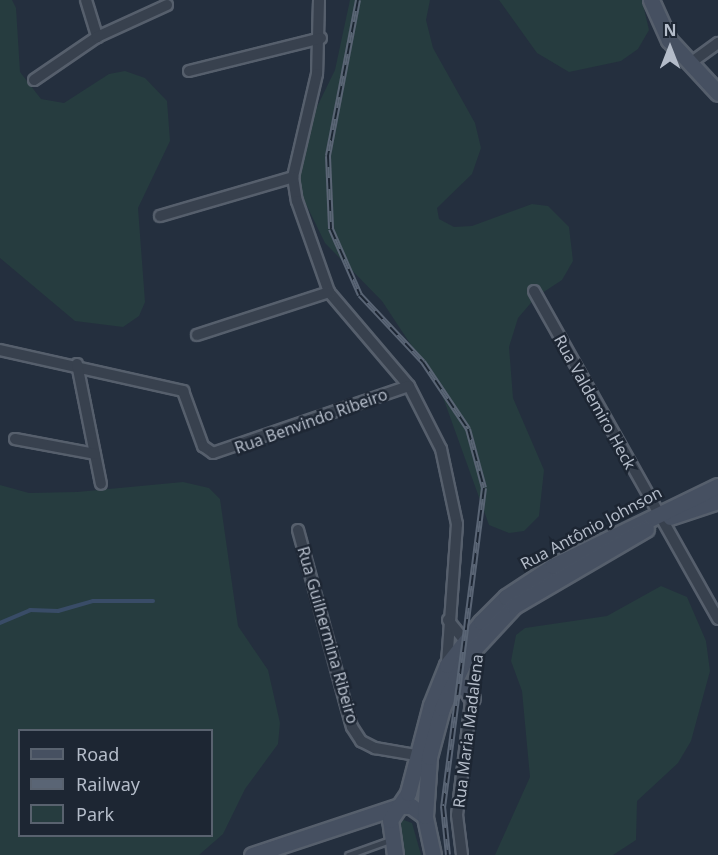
<!DOCTYPE html>
<html>
<head>
<meta charset="utf-8">
<style>
  body { margin:0 }
  #map { position:relative; width:718px; height:855px; overflow:hidden; background:#242f3e; font-family:"Noto Sans",sans-serif }
  div>[style] { position:absolute }
  [style*='--x'] { left:calc(var(--x)*1px); top:calc(var(--y)*1px); width:calc(var(--w)*1px); rotate:calc(var(--a)*1deg) }
  .green>* { inset:0; background:#263c3f }
  .stream>* { height:4px; margin:-2px; padding:0 2px; transform-origin:2px; border-radius:2px; background:#394c67 }
  .roads { filter:drop-shadow(2px 0 #565f6c) drop-shadow(-2px 0 #565f6c) drop-shadow(0 2px #565f6c) drop-shadow(0 -2px #565f6c) }
  .lane>* { height:5px; margin:-2.5px; padding:0 2.5px; transform-origin:2.5px; border-radius:2.5px; background:#38414e }
  .street>* { height:10px; margin:-5px; padding:0 5px; transform-origin:5px; border-radius:5px; background:#38414e }
  .secondary>* { height:15px; margin:-7.5px; padding:0 7.5px; transform-origin:7.5px; border-radius:7.5px; background:#465061 }
  .rail>* { height:6px; margin-top:-3px; transform-origin:0; background:repeating-linear-gradient(90deg,#1d2633 0 11px,#5a6575 0 22px); box-sizing:border-box; border-block:2px solid #5a6575 }
  span { translate:-50% -50%; white-space:nowrap; text-align:center; line-height:1.15; -webkit-text-stroke:5px #1d2633; paint-order:stroke }
  .street-label { font-size:16px; color:#b4bcc9 }
  .legend { position:absolute; left:18px; top:729px; width:195px; height:108px; box-sizing:border-box; background:#1d2633; border:2px solid #59626f; margin:0; padding:8px 10px; list-style:none; font-size:18px; color:#b4bcc9 }
  .legend li { display:flex; align-items:center; gap:12px; height:30px }
  .legend b { width:30px; border:2px solid #59626f }
  .north { position:absolute; left:640px; top:18px; width:60px; height:60px; -webkit-text-stroke:4px #1d2633; paint-order:stroke; rotate:0deg; font-size:16px; font-weight:700; line-height:24px; text-align:center; color:#b4bcc9 }
  .north::after { content:''; display:block; margin:auto; width:21px; height:27px; background:#b4bcc9; clip-path:polygon(50% 0,100% 100%,50% 72%,0 100%) }
</style>
</head>
<body>
<div id="map">
  <div class="green">
    <div style="clip-path:polygon(0 0,12px 0,16px 8px,20px 72px,41px 99px,64px 103px,109px 74px,125px 71px,145px 78px,167px 101px,170px 141px,138px 208px,145px 302px,139px 316px,123px 327px,75px 321px,0 258px)"></div>
    <div style="clip-path:polygon(350px 0,430px 0,426px 20px,433px 48px,475px 123px,481px 148px,472px 174px,437px 208px,439px 219px,454px 227px,472px 226px,532px 204px,548px 206px,569px 227px,573px 261px,562px 280px,536px 297px,518px 318px,509px 347px,513px 398px,544px 470px,539px 516px,524px 531px,509px 533px,489px 525px,440px 389px,382px 301px,325px 243px,302px 196px,298px 174px,313px 115px,335px 70px)"></div>
    <div style="clip-path:polygon(499px 0,642px 0,649px 30px,638px 49px,621px 61px,569px 72px,537px 53px)"></div>
    <div style="clip-path:polygon(evenodd,183px 482px,209px 488px,220px 499px,238px 626px,268px 670px,280px 723px,278px 744px,245px 789px,223px 834px,199px 855px,0 855px,0 485px,29px 493px,77px 492px,183px 482px,20px 730px,212px 730px,212px 836px,20px 836px,20px 730px)"></div>
    <div style="clip-path:polygon(661px 586px,687px 597px,706px 641px,710px 671px,691px 741px,678px 763px,637px 801px,636px 840px,613px 855px,495px 855px,530px 777px,522px 691px,511px 661px,516px 635px,525px 628px,607px 616px)"></div>
    <div style="clip-path:polygon(401px 819px,412px 823px,421px 855px,405px 855px,395px 828px)"></div>
  </div>
  <div class="stream">
    <div style="--x:0;--y:623;--w:33;--a:-23"></div>
    <div style="--x:30;--y:610;--w:28;--a:2"></div>
    <div style="--x:58;--y:611;--w:36;--a:-16"></div>
    <div style="--x:93;--y:601;--w:60;--a:0"></div>
  </div>
  <div class="roads">
    <div class="lane">
      <div style="--x:348;--y:855;--w:45;--a:-19.7"></div>
    </div>
    <div class="street">
      <div style="--x:86;--y:0;--w:39;--a:73"></div>
      <div style="--x:319;--y:0;--w:74;--a:91.5"></div>
      <div style="--x:317;--y:74;--w:106;--a:103.1"></div>
      <div style="--x:293;--y:177;--w:24;--a:81"></div>
      <div style="--x:297;--y:201;--w:96;--a:70.6"></div>
      <div style="--x:329;--y:292;--w:123;--a:49.6"></div>
      <div style="--x:409;--y:386;--w:71;--a:63.1"></div>
      <div style="--x:441;--y:449;--w:77;--a:78"></div>
      <div style="--x:457;--y:524;--w:141;--a:94.1"></div>
      <div style="--x:689;--y:64;--w:36;--a:-36"></div>
      <div style="--x:189;--y:71;--w:136;--a:-14"></div>
      <div style="--x:34;--y:80;--w:76;--a:-34.3"></div>
      <div style="--x:97;--y:37;--w:77;--a:-24.6"></div>
      <div style="--x:160;--y:216;--w:139;--a:-16.3"></div>
      <div style="--x:534;--y:291;--w:376;--a:60.7"></div>
      <div style="--x:197;--y:335;--w:139;--a:-18"></div>
      <div style="--x:0;--y:350;--w:188;--a:12.6"></div>
      <div style="--x:183;--y:391;--w:59;--a:70"></div>
      <div style="--x:203;--y:446;--w:12;--a:35"></div>
      <div style="--x:213;--y:453;--w:207;--a:-18.9"></div>
      <div style="--x:77;--y:364;--w:122;--a:78.7"></div>
      <div style="--x:15;--y:439;--w:81;--a:10.6"></div>
      <div style="--x:298;--y:530;--w:204;--a:74.7"></div>
      <div style="--x:352;--y:727;--w:17;--a:57"></div>
      <div style="--x:361;--y:741;--w:16;--a:27"></div>
      <div style="--x:375;--y:748;--w:48;--a:9.7"></div>
      <div style="--x:448;--y:620;--w:27;--a:51"></div>
      <div style="--x:462;--y:855;--w:40;--a:-97.1"></div>
      <div style="--x:457;--y:815;--w:173;--a:-83"></div>
    </div>
    <div class="secondary">
      <div style="--x:651;--y:0;--w:44;--a:65.8"></div>
      <div style="--x:669;--y:40;--w:72;--a:47.2"></div>
      <div style="--x:670;--y:517;--w:51;--a:-18.4"></div>
      <div style="--x:452;--y:686;--w:13;--a:4"></div>
      <div style="--x:465;--y:687;--w:13;--a:58"></div>
      <div style="--x:252;--y:855;--w:155;--a:-18.4"></div>
      <div style="--x:399;--y:806;--w:12;--a:0"></div>
      <div style="--x:411;--y:806;--w:17;--a:36"></div>
      <div style="--x:395;--y:855;--w:35;--a:-98"></div>
      <div style="--x:390;--y:820;--w:32;--a:-56"></div>
      <div style="--x:408;--y:793;--w:91;--a:-75.4"></div>
      <div style="--x:431;--y:705;--w:43;--a:-68.2"></div>
      <div style="--x:447;--y:665;--w:55;--a:-51.7"></div>
      <div style="--x:481;--y:622;--w:35;--a:-45"></div>
      <div style="--x:506;--y:597;--w:56;--a:-33.4"></div>
      <div style="--x:553;--y:566;--w:183;--a:-25.9"></div>
      <div style="--x:433;--y:855;--w:40;--a:-102"></div>
      <div style="--x:425;--y:816;--w:59;--a:-86.1"></div>
      <div style="--x:429;--y:757;--w:51;--a:-75.1"></div>
      <div style="--x:442;--y:708;--w:54;--a:-64.9"></div>
      <div style="--x:465;--y:659;--w:72;--a:-47.2"></div>
      <div style="--x:514;--y:606;--w:153;--a:-30.3"></div>
    </div>
  </div>
  <div class="rail">
    <div style="--x:358;--y:0;--w:159;--a:100.9"></div>
    <div style="--x:328;--y:156;--w:73;--a:87.6"></div>
    <div style="--x:331;--y:229;--w:72;--a:66.3"></div>
    <div style="--x:360;--y:295;--w:92;--a:46.8"></div>
    <div style="--x:423;--y:362;--w:81;--a:56.1"></div>
    <div style="--x:468;--y:429;--w:61;--a:74.8"></div>
    <div style="--x:484;--y:488;--w:321;--a:97.3"></div>
    <div style="--x:443;--y:806;--w:49;--a:84.2"></div>
  </div>
  <div class="street-label">
    <span style="left:595px;top:402px;rotate:61deg">Rua Valdemiro Heck</span>
    <span style="left:311px;top:421px;rotate:-20deg">Rua Benvindo Ribeiro</span>
    <span style="left:591px;top:528px;rotate:-28deg">Rua Antônio Johnson</span>
    <span style="left:328px;top:635px;rotate:74deg">Rua Guilhermina Ribeiro</span>
    <span style="left:468px;top:731px;rotate:-83deg">Rua Maria Madalena</span>
  </div>
  <ul class="legend">
  <li><b style="height:8px;background:#465061"></b>Road</li>
  <li><b style="height:8px;background:#5a6575"></b>Railway</li>
  <li><b style="height:16px;background:#263c3f"></b>Park</li>
  </ul>
  <div class="north">N</div>
</div>
</body>
</html>
